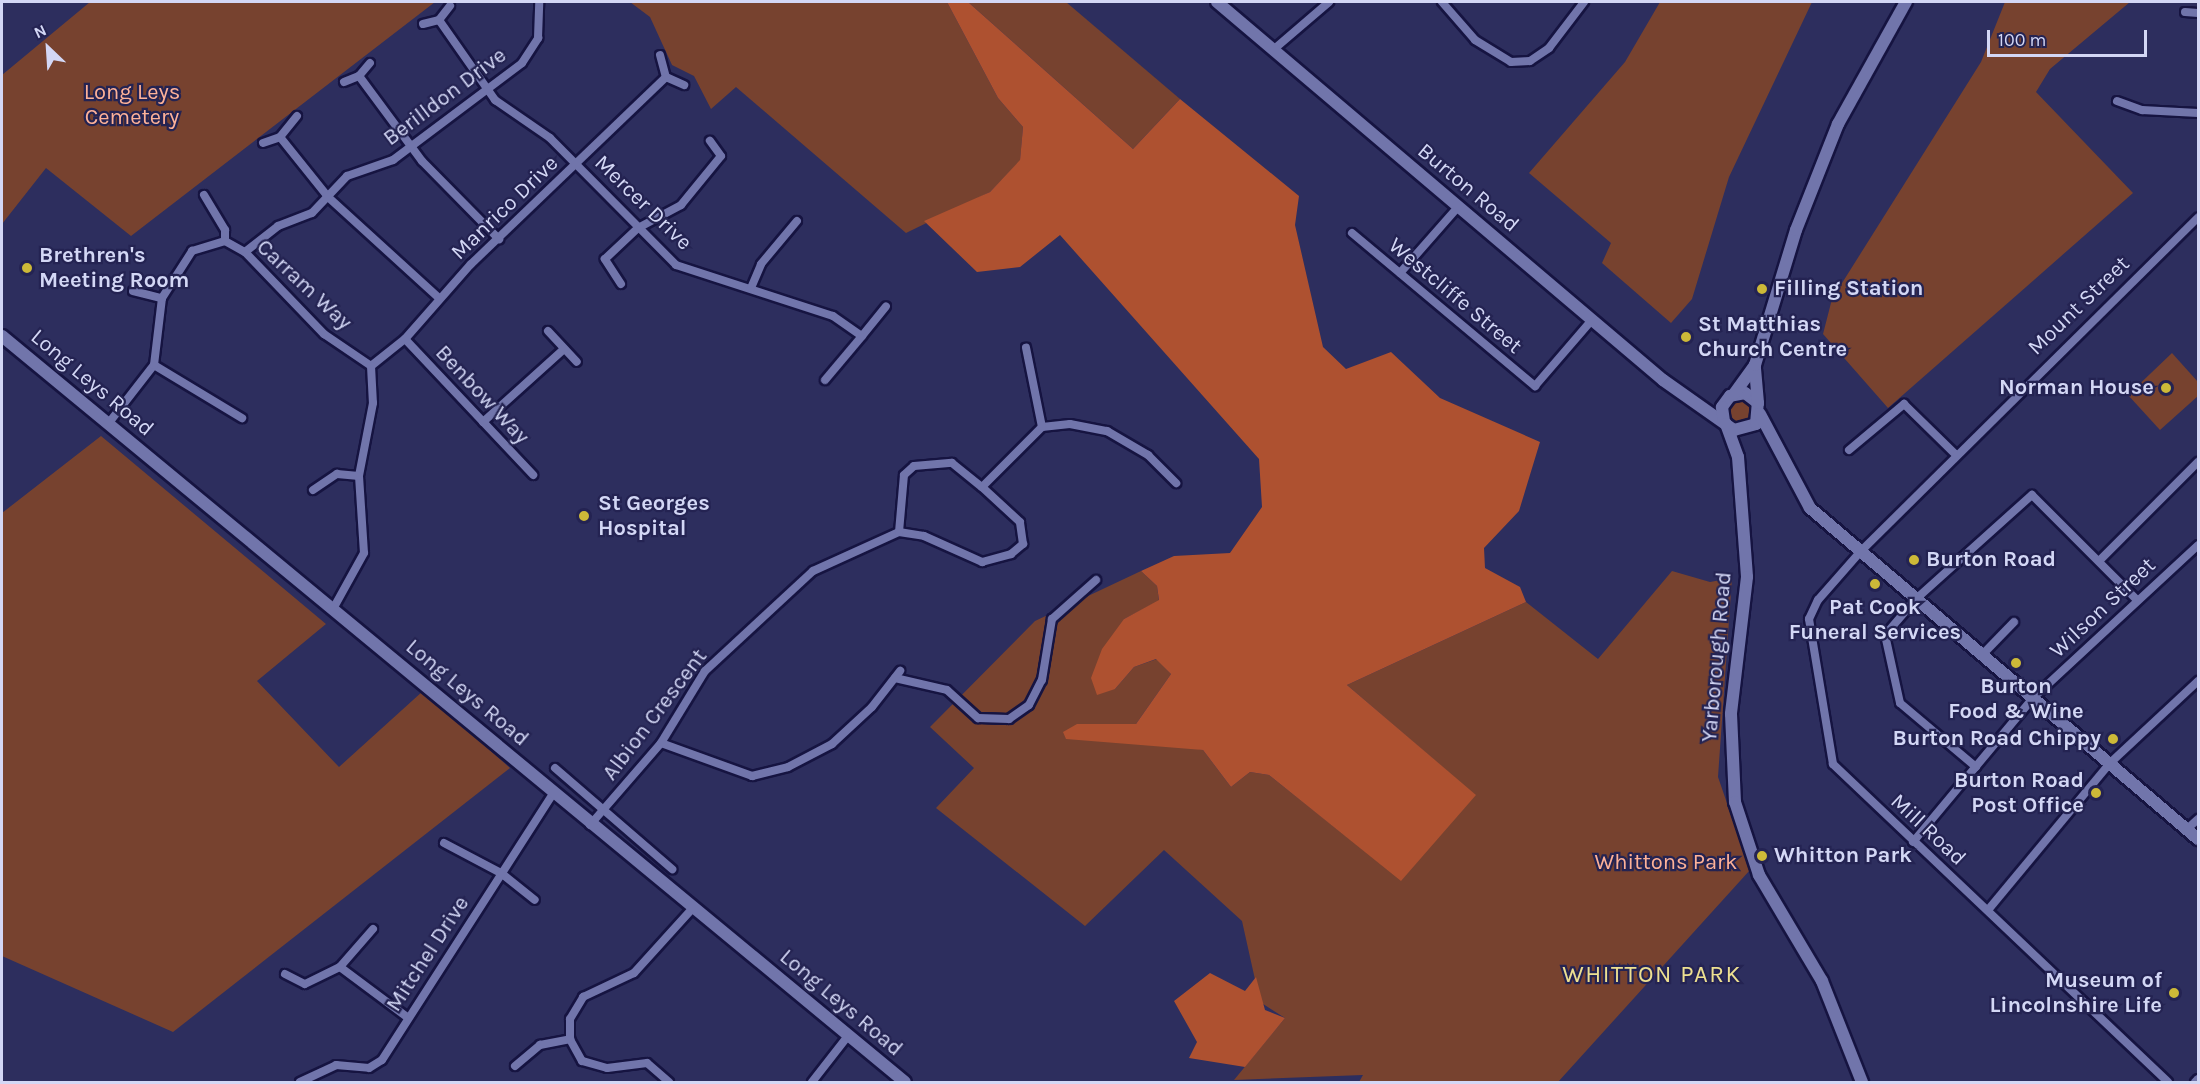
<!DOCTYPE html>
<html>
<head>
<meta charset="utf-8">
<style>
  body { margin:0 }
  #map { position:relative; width:2200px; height:1084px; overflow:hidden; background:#2d2e5e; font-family:Karla,sans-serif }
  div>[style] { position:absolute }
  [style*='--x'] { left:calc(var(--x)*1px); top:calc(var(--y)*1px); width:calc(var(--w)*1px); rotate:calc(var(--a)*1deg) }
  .green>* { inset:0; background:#77422f }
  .round { border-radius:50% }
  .forest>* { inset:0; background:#ae5130 }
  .roads { filter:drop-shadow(2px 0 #161441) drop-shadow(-2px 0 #161441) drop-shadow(0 2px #161441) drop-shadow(0 -2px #161441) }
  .street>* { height:8px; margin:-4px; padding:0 4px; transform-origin:4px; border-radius:4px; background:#7175ab }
  .secondary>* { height:12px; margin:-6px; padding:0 6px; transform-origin:6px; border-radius:6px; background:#7175ab }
  .dots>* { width:16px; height:16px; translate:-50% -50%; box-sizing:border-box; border:3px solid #242352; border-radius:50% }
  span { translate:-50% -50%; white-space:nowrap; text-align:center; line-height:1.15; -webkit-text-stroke:4.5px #242352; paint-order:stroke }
  .park-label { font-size:22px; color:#feb298 }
  .street-label { font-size:22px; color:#d3d7f5 }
  .poi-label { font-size:22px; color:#d3d7f5; font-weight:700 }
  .left { translate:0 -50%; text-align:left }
  .right { translate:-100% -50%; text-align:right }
  .neighbourhood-label { font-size:24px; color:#ede091; letter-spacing:1.5px }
  .frame { position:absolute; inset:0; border:3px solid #d3d7f5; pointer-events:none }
  .north { position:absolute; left:18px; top:18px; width:60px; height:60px; -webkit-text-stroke:4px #242352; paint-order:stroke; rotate:335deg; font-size:16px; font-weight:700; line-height:24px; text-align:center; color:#d3d7f5 }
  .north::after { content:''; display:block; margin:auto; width:21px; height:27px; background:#d3d7f5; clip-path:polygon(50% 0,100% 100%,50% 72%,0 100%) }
  .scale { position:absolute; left:1987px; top:30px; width:160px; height:27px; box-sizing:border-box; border:3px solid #d3d7f5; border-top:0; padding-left:8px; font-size:18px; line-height:21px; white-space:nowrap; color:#d3d7f5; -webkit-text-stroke:4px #242352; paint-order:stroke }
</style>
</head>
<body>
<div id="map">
  <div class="green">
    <div style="clip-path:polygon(90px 2px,435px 2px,131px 236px,46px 168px,2px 224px,2px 75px)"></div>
    <div style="clip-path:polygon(630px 2px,947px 2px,998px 98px,1023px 127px,1020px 161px,990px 192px,906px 233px,736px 87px,711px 109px,694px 76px,672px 65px,650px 17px)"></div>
    <div style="clip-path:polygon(968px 2px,1066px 2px,1180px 99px,1133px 149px)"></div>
    <div style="clip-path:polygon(1660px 2px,1812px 2px,1729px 177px,1692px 299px,1671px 323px,1602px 263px,1611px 243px,1529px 173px,1625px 62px)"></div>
    <div style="clip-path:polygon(2005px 2px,2130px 2px,2050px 69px,2036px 92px,2133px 193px,1888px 408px,1823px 334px,1832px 299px,1981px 62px)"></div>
    <div style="clip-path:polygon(2172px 353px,2198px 382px,2198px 396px,2160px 430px,2128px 395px)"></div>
    <div class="round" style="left:1727px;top:398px;width:26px;height:26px"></div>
    <div style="clip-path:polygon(101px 436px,326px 624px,257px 681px,339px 767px,423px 691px,510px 768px,173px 1032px,2px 956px,2px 513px)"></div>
    <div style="clip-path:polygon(1141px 571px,1157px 586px,1159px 601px,1124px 619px,1115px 689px,1134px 667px,1157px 659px,1171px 674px,1136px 724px,1077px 724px,1203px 750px,1231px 787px,1250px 772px,1269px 775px,1401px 880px,1475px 795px,1347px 685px,1526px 602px,1598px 659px,1672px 571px,1710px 582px,1732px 578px,1718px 777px,1750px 870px,1558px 1082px,1359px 1082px,1363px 1075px,1234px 1080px,1285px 1018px,1260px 1002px,1242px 921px,1164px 850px,1085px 926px,936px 808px,974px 768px,930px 727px,1035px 621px)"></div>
  </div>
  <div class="forest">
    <div style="clip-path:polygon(947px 2px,968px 2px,1133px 149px,1180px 99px,1299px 196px,1295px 225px,1323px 347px,1346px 369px,1391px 352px,1440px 398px,1540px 442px,1519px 511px,1484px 548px,1485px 568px,1520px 587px,1526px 602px,1347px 685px,1476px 795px,1401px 881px,1269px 775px,1250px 772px,1231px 787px,1203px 750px,1066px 739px,1063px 732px,1077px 724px,1136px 724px,1171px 674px,1156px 659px,1134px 667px,1115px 689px,1097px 695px,1091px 678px,1102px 649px,1124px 619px,1159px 600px,1157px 586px,1141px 571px,1174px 556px,1230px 553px,1262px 507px,1259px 459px,1060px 235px,1020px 267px,977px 272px,924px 221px,990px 192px,1020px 160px,1023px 127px,998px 98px)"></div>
    <div style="clip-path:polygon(1210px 973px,1245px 991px,1256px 977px,1265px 1010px,1285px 1018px,1245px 1067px,1189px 1058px,1197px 1042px,1174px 1001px)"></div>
  </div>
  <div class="roads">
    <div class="street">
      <div style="--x:1442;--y:2;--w:50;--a:49"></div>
      <div style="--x:1475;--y:40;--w:42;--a:31.4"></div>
      <div style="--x:1511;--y:62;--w:19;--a:-3"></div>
      <div style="--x:1530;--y:61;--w:23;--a:-34"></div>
      <div style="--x:1549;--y:48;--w:58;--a:-52.7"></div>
      <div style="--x:2185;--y:12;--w:13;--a:4"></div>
      <div style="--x:439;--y:20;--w:98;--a:55"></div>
      <div style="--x:495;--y:100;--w:67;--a:34.6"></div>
      <div style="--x:550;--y:138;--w:179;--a:45.2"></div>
      <div style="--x:676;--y:265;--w:165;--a:18"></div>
      <div style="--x:833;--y:316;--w:35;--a:35"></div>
      <div style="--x:862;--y:336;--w:38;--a:-51"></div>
      <div style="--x:439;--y:20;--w:18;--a:-52"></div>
      <div style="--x:423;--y:24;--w:16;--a:-14"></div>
      <div style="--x:1273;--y:50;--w:74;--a:-40.6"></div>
      <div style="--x:660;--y:55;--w:23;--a:75"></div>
      <div style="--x:666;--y:77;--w:20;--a:24"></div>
      <div style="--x:359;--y:76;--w:106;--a:53.5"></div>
      <div style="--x:422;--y:161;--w:110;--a:45.4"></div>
      <div style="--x:344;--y:82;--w:16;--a:-22"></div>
      <div style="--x:359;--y:76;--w:17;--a:-50"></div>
      <div style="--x:2117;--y:101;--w:27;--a:20"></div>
      <div style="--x:2142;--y:110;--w:56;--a:3.1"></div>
      <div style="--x:280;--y:137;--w:77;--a:51.3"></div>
      <div style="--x:328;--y:197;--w:150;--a:42.3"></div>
      <div style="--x:280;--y:137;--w:27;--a:-51"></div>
      <div style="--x:263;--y:143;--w:18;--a:-19"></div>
      <div style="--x:204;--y:195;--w:41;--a:59"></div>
      <div style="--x:225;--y:230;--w:11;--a:90"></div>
      <div style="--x:1352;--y:233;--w:239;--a:39.9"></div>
      <div style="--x:1535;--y:386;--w:86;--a:-49.3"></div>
      <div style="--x:245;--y:252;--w:42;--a:-38.2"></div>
      <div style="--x:278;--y:226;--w:36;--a:-21"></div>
      <div style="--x:312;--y:213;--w:51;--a:-46.6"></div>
      <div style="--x:347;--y:176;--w:49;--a:-19.2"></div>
      <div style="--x:393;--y:160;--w:161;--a:-36.9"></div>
      <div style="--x:522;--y:63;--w:30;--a:-57"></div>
      <div style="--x:538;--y:38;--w:36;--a:-88"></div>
      <div style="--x:1400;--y:273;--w:88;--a:-48.7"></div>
      <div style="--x:621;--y:284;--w:30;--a:-123"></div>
      <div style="--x:605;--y:259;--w:45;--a:-43.2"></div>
      <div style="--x:638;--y:228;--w:49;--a:-28.1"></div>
      <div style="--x:681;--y:205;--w:63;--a:-50.8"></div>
      <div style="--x:721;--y:156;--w:19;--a:-126"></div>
      <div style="--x:751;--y:288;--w:26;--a:-67"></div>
      <div style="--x:761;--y:264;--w:56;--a:-50.1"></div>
      <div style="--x:133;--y:291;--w:30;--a:14"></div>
      <div style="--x:548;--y:331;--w:42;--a:46.9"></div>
      <div style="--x:405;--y:339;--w:187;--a:46.7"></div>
      <div style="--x:154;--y:365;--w:103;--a:31.1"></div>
      <div style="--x:371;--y:366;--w:43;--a:-38.5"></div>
      <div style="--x:405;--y:339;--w:100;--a:-48.7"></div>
      <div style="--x:471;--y:264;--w:270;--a:-43.8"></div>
      <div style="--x:825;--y:380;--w:57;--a:-49.9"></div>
      <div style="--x:483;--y:422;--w:109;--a:-42"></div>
      <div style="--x:108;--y:424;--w:75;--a:-52.1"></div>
      <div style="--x:154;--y:365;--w:67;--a:-83.2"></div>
      <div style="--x:162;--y:298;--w:56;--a:-57.4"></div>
      <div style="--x:192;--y:251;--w:34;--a:-17"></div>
      <div style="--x:225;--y:241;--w:23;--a:29"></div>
      <div style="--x:245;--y:252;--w:114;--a:46.1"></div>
      <div style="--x:324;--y:334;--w:57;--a:34.2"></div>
      <div style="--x:371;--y:366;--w:37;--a:87"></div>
      <div style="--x:373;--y:403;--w:74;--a:100.9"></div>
      <div style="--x:359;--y:476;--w:77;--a:86.3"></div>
      <div style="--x:364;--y:553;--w:64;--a:119"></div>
      <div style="--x:1042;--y:427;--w:28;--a:-6"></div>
      <div style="--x:1070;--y:424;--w:38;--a:11"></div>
      <div style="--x:1107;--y:431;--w:48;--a:30.3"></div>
      <div style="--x:1148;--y:455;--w:40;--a:45"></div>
      <div style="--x:1849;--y:450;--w:72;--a:-39.9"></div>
      <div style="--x:1904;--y:404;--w:71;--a:44.4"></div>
      <div style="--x:313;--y:490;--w:29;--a:-34"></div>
      <div style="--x:337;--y:474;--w:22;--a:5"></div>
      <div style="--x:899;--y:532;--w:25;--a:9"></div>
      <div style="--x:924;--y:536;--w:64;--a:24.1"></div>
      <div style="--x:982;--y:562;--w:30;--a:-15"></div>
      <div style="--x:1011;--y:554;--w:16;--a:-40"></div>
      <div style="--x:1023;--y:544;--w:22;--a:-98"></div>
      <div style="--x:1020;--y:522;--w:52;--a:-137.4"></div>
      <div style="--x:2099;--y:561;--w:140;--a:-45"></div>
      <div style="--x:1982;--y:655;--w:46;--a:-45.9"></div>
      <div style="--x:895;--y:678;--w:53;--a:13"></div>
      <div style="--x:947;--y:690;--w:42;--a:42.1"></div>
      <div style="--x:978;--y:718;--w:31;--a:2"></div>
      <div style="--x:1009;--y:719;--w:24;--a:-35"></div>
      <div style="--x:1029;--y:705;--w:28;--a:-63"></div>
      <div style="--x:1042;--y:680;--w:62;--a:-80.7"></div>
      <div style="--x:1052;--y:619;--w:59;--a:-41.6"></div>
      <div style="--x:661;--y:743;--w:97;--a:19.9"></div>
      <div style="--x:752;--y:776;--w:37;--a:-14"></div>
      <div style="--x:788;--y:767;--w:50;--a:-27.6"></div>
      <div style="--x:832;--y:744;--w:54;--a:-42.8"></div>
      <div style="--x:872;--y:707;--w:46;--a:-52.1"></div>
      <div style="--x:1976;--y:767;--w:99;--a:-139.9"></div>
      <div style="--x:1900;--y:703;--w:70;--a:-102.4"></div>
      <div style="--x:1885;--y:635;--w:48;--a:-49.3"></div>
      <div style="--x:1916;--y:599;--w:156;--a:-41.9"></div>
      <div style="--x:2032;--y:495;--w:148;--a:45"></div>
      <div style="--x:555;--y:768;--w:155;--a:40.8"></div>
      <div style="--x:590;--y:825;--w:108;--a:-49.1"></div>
      <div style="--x:661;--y:743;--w:84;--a:-58.6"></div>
      <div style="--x:705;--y:671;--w:147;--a:-42.8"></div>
      <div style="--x:813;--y:571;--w:94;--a:-24.4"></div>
      <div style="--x:899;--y:532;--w:57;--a:-85"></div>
      <div style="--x:904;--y:475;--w:13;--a:-42"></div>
      <div style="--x:914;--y:466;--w:38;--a:-5"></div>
      <div style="--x:952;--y:463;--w:38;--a:39"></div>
      <div style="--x:982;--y:487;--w:85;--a:-45"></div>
      <div style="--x:1042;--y:427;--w:81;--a:-101.4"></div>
      <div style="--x:2187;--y:829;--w:15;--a:-42"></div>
      <div style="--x:1913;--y:842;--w:187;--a:-50.2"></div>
      <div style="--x:2033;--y:698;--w:225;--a:-42.8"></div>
      <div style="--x:444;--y:843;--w:64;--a:27.8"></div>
      <div style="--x:501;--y:873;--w:43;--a:38.5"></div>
      <div style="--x:1988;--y:910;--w:190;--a:-50.3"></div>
      <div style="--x:2109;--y:764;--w:122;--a:-43"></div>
      <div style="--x:373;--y:929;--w:50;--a:131"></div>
      <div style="--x:340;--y:967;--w:84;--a:36.7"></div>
      <div style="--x:285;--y:974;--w:22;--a:27"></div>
      <div style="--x:305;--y:984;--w:39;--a:-26"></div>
      <div style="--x:515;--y:1066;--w:33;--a:-40"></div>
      <div style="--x:540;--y:1045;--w:31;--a:-11"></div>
      <div style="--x:300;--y:1082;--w:40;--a:-25"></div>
      <div style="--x:336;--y:1065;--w:33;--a:5"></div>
      <div style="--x:369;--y:1068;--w:15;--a:-32"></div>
      <div style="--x:382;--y:1060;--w:316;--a:-57.3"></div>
      <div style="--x:669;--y:1082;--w:29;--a:-139"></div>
      <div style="--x:647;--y:1063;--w:40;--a:172.9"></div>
      <div style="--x:607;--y:1068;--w:26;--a:-164"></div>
      <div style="--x:582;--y:1061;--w:25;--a:-119"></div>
      <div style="--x:570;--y:1039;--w:20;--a:-90"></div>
      <div style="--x:570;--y:1019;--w:26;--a:-59"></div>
      <div style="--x:583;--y:997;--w:56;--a:-25.2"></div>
      <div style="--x:634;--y:973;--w:88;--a:-47.8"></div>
      <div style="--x:812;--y:1082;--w:58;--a:-52"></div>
      <div style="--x:2168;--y:1082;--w:462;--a:-136.5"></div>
      <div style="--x:1833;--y:764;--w:147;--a:-99.4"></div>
      <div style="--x:1809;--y:619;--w:21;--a:-65"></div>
      <div style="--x:1818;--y:600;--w:65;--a:-48.7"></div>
      <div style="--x:1861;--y:551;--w:474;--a:-44.7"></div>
      <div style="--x:2195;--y:1082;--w:4;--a:-45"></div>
    </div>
    <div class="secondary">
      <div style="--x:1217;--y:2;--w:585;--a:40.28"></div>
      <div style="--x:1663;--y:380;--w:87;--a:35.2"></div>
      <div style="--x:1734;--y:430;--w:23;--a:-15"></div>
      <div style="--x:1756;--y:424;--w:21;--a:-85"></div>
      <div style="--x:1758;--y:403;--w:16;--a:-142"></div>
      <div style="--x:1745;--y:393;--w:15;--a:169"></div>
      <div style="--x:1730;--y:396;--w:14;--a:126"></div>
      <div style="--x:1722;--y:407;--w:14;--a:82"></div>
      <div style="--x:2;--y:336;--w:1171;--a:39.56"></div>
      <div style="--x:1734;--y:394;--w:36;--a:-54"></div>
      <div style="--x:1758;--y:403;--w:38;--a:-95"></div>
      <div style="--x:1755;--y:365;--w:141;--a:-73.1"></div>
      <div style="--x:1796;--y:230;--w:114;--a:-68.4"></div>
      <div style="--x:1838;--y:124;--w:140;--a:-60.9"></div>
      <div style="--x:1760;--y:414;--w:106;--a:62"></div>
      <div style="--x:1810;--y:508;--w:510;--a:40.47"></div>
      <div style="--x:1726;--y:424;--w:35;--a:70"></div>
      <div style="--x:1738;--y:457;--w:120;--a:85.7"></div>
      <div style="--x:1747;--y:577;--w:138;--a:96.7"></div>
      <div style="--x:1731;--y:714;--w:88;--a:87.4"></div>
      <div style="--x:1735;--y:802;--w:77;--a:71.8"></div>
      <div style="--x:1759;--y:875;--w:123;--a:59.3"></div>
      <div style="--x:1822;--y:981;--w:109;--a:68.4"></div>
    </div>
  </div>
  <div class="dots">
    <div style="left:27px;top:268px;background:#cdb938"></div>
    <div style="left:1762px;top:289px;background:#cdb938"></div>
    <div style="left:1686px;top:337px;background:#cdb938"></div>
    <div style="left:2166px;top:388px;background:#cdb938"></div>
    <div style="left:584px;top:516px;background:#cdb938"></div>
    <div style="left:1914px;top:560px;background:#cdb938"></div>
    <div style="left:1875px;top:584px;background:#cdb938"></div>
    <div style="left:2016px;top:663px;background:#cdb938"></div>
    <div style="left:2113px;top:739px;background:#cdb938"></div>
    <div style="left:2096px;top:793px;background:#cdb938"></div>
    <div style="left:1762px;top:856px;background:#cdb938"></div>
    <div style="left:2174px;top:993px;background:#cdb938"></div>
  </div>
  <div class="park-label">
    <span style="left:132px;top:105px">Long Leys<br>Cemetery</span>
    <span style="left:1666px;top:863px">Whittons Park</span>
  </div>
  <div class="street-label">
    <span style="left:445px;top:97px;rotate:-37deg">Berilldon Drive</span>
    <span style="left:1468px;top:188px;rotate:40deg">Burton Road</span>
    <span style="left:643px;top:203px;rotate:44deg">Mercer Drive</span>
    <span style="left:505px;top:208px;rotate:-44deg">Manrico Drive</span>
    <span style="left:304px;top:285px;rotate:43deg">Carram Way</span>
    <span style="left:1455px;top:296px;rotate:40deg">Westcliffe Street</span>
    <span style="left:2079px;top:306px;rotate:-44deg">Mount Street</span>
    <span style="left:92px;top:383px;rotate:40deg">Long Leys Road</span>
    <span style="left:482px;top:395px;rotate:47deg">Benbow Way</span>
    <span style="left:2103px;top:608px;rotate:-43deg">Wilson Street</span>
    <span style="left:1717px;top:657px;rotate:-85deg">Yarborough Road</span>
    <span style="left:467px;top:693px;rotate:40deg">Long Leys Road</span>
    <span style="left:655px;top:715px;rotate:-53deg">Albion Crescent</span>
    <span style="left:1928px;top:830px;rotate:43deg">Mill Road</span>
    <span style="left:428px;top:954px;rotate:-57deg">Mitchel Drive</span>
    <span style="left:841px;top:1003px;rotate:40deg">Long Leys Road</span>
  </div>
  <div class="poi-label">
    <span class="left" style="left:39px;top:268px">Brethren's<br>Meeting Room</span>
    <span class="left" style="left:1774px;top:289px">Filling Station</span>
    <span class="left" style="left:1698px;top:337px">St Matthias<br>Church Centre</span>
    <span class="right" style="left:2154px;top:388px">Norman House</span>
    <span class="left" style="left:598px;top:516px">St Georges<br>Hospital</span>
    <span class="left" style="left:1926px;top:560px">Burton Road</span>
    <span style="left:1875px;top:620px">Pat Cook<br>Funeral Services</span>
    <span style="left:2016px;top:699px">Burton<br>Food &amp; Wine</span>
    <span class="right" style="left:2101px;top:739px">Burton Road Chippy</span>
    <span class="right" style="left:2084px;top:793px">Burton Road<br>Post Office</span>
    <span class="left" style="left:1774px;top:856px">Whitton Park</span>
    <span class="right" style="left:2162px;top:993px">Museum of<br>Lincolnshire Life</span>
  </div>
  <div class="neighbourhood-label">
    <span style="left:1652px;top:975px">WHITTON PARK</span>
  </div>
  <div class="frame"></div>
  <div class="north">N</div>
  <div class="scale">100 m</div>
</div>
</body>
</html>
